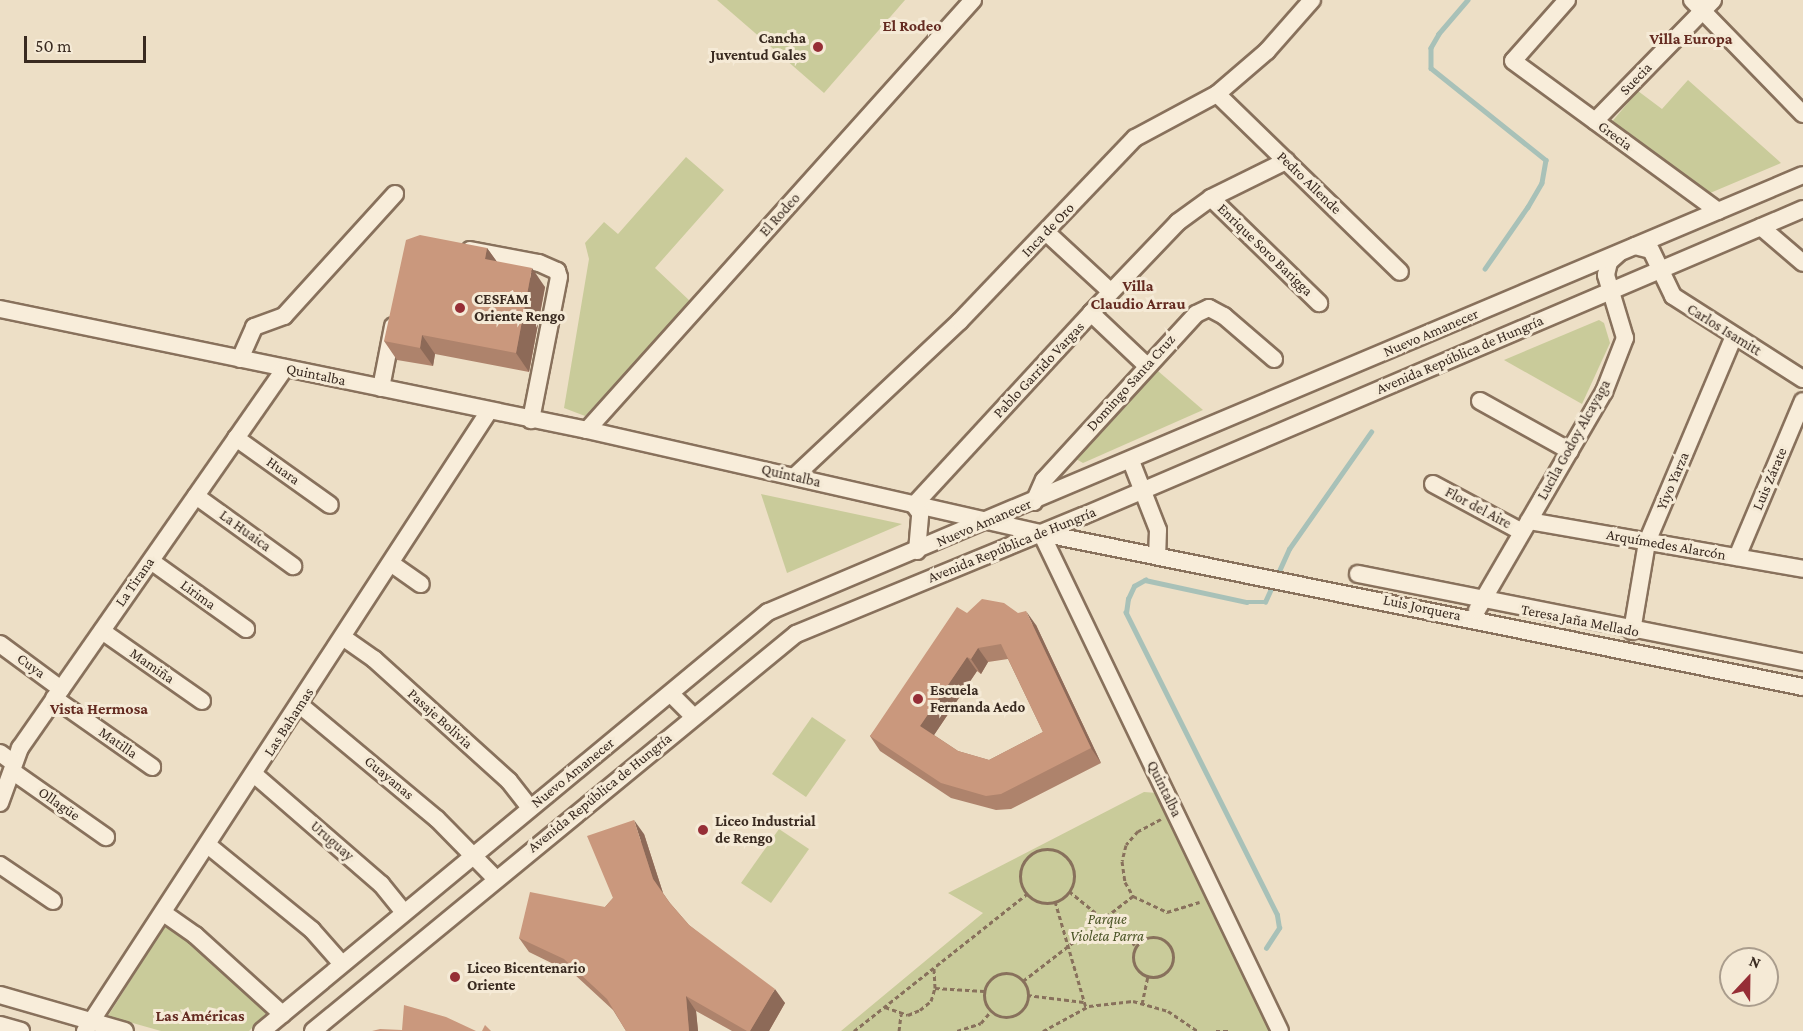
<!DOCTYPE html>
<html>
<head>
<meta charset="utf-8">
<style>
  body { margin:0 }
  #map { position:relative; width:1803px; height:1031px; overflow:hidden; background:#eddfc6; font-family:"Crimson Pro",serif }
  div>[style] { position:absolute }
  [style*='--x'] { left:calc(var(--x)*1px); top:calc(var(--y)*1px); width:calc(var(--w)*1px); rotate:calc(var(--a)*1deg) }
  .green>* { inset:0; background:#c9cb9a }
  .stream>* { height:4.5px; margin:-2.25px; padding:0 2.25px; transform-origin:2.25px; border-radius:2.25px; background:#a8c1b8 }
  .path>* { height:3px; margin-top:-1.5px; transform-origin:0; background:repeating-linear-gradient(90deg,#88715c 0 4.5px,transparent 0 7.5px) }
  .path>.ring { margin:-1.5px; padding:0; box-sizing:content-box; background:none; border:3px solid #88715c; border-radius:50% }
  .roads { filter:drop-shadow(2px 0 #88715c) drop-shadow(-2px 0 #88715c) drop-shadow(0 2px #88715c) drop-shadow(0 -2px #88715c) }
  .minor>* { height:16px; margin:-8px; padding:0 8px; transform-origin:8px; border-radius:8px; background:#f8edda }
  .wall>* { inset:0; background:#ae836c }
  .shaded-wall>* { inset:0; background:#8d6a58 }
  .building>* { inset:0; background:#ca987d }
  .dots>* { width:16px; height:16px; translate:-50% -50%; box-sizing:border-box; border:3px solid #f5ead6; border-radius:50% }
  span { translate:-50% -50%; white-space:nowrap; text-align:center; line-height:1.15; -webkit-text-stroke:6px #f5ead6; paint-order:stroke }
  .poi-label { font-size:15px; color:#392a20; font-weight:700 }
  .right { translate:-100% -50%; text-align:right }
  .left { translate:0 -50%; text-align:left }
  .street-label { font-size:15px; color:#392a20 }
  .park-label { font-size:15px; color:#4c5527; font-style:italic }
  .neighbourhood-label { font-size:16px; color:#642a20; font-weight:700 }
  .north { position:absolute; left:1719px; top:947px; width:60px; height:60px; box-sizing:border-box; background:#f5ead6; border:2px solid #aa9d8d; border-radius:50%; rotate:22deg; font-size:16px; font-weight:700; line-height:24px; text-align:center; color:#392a20 }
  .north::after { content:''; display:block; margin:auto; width:21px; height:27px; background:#962e36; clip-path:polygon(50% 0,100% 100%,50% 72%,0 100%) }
  .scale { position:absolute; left:24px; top:36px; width:122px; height:27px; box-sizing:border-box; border:3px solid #392a20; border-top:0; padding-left:8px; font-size:18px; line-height:21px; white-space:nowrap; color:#392a20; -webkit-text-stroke:4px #f5ead6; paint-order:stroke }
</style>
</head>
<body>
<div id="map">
  <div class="green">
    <div style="clip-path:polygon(717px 0,905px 0,824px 93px)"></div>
    <div style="clip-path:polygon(1688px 80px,1781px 163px,1703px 196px,1610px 124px,1638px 91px,1662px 109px)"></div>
    <div style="clip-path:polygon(686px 157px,724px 190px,655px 268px,691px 302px,585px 416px,564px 408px,589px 259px,585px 243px,604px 222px,618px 234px)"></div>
    <div style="clip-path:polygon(1599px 320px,1604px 323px,1610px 343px,1582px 404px,1504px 360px)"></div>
    <div style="clip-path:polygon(1158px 371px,1203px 410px,1083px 463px,1076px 459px)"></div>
    <div style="clip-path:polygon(761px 494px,902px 524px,787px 573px)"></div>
    <div style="clip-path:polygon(812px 717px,846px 740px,806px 797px,772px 774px)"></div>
    <div style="clip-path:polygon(1144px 792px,1157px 793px,1276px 1031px,841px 1031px,983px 913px,948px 893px)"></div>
    <div style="clip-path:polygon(779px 829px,809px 849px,771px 903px,741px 883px)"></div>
    <div style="clip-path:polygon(168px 921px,268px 1012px,249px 1031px,161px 1031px,108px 1016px)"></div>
  </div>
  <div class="stream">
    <div style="--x:1468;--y:0;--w:45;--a:130.5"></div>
    <div style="--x:1439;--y:34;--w:16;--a:120"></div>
    <div style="--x:1431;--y:48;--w:20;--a:90"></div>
    <div style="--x:1431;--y:68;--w:147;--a:38.7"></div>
    <div style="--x:1546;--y:160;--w:23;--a:100"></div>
    <div style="--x:1542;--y:183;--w:28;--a:120"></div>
    <div style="--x:1528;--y:207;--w:75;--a:124.7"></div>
    <div style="--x:1266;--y:948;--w:24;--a:-57"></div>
    <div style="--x:1279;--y:928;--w:13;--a:-99"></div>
    <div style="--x:1277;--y:915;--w:338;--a:-116.6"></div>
    <div style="--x:1126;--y:613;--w:14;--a:-82"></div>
    <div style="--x:1128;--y:599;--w:14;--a:-65"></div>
    <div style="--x:1134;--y:586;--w:13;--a:-29"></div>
    <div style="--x:1145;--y:580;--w:104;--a:12.2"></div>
    <div style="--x:1247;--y:602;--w:18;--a:0"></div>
    <div style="--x:1265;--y:602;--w:58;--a:-65.6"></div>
    <div style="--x:1289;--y:549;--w:143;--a:-55"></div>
  </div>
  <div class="path">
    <div style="--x:1161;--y:819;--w:26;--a:152"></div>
    <div style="--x:1138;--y:831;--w:18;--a:131"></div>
    <div style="--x:1126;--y:845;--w:16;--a:104"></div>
    <div style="--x:1122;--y:861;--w:21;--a:82"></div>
    <div style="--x:1125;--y:882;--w:16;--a:60"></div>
    <div style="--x:1133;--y:896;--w:38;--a:25"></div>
    <div style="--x:1167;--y:912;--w:34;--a:-17"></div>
    <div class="ring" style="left:1020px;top:849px;width:51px;height:51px"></div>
    <div style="--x:1069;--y:891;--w:85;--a:39.3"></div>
    <div style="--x:1055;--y:901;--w:111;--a:73.8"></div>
    <div class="ring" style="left:1133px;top:937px;width:37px;height:37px"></div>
    <div class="ring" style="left:984px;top:973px;width:41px;height:41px"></div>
    <div style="--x:1023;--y:981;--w:139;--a:-37.7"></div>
    <div style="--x:935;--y:988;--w:49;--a:3.5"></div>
    <div style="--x:1027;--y:995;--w:57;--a:7"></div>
    <div style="--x:1142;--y:1004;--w:29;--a:-78"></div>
    <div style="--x:885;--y:1007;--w:24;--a:19"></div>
    <div style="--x:908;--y:1015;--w:13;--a:-23"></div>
    <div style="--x:920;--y:1010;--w:14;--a:-39"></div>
    <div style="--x:931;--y:1001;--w:14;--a:-73"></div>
    <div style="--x:935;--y:988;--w:20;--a:-93"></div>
    <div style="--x:854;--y:1031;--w:221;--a:-38.4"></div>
    <div style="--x:899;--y:1031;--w:17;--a:-83"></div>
    <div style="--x:957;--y:1031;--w:25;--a:-18"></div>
    <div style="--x:981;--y:1023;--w:16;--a:-50"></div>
    <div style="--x:1043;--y:1031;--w:52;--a:-28.5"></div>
    <div style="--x:1089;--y:1006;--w:44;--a:-6.5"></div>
    <div style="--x:1133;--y:1001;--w:36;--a:16"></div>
    <div style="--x:1168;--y:1011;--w:36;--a:34"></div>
    <div style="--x:1216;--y:1031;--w:15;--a:0"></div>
  </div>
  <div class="roads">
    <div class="minor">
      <div style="--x:1567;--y:0;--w:81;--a:131.5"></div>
      <div style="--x:1513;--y:61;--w:254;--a:36.2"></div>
      <div style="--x:1692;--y:0;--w:159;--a:45.8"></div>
      <div style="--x:1217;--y:94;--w:255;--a:44.2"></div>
      <div style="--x:1595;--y:121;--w:169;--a:-45.7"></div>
      <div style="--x:1211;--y:198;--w:151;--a:44.2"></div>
      <div style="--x:1761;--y:227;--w:55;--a:40.6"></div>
      <div style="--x:1046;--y:232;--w:88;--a:42.7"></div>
      <div style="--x:1635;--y:246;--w:16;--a:14"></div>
      <div style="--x:1651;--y:250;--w:51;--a:64.4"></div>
      <div style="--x:1673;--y:296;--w:154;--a:32.6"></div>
      <div style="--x:470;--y:250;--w:70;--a:10.7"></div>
      <div style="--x:539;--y:263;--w:20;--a:24"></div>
      <div style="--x:557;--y:271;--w:6;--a:72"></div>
      <div style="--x:559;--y:277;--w:146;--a:101.1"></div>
      <div style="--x:0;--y:309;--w:599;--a:11.65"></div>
      <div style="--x:587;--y:430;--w:466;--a:12.8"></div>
      <div style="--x:1041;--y:533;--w:777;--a:11.43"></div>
      <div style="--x:1091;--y:313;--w:76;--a:43.4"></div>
      <div style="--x:240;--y:359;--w:35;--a:-66"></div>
      <div style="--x:254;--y:327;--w:32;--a:-20"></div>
      <div style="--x:284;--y:316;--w:165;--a:-47.7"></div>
      <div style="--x:381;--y:388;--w:63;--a:-79"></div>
      <div style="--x:1480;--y:401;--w:103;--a:29.1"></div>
      <div style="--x:587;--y:430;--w:578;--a:-48.09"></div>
      <div style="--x:236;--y:438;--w:115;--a:35.5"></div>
      <div style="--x:1131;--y:461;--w:74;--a:68.6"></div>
      <div style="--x:1158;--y:530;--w:25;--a:92"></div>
      <div style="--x:795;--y:476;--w:226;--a:-43.2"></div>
      <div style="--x:960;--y:321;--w:253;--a:-46.3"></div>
      <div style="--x:1135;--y:138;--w:93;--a:-28.2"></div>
      <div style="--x:1217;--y:94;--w:66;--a:-40.7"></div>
      <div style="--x:1267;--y:51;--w:68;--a:-48.6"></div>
      <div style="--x:1433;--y:484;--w:101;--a:28.3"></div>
      <div style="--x:196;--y:496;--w:120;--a:35.8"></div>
      <div style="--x:1034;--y:502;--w:24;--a:-66"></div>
      <div style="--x:1044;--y:480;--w:225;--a:-47.5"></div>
      <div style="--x:1196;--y:314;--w:14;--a:-25"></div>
      <div style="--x:1209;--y:308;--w:17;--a:28"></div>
      <div style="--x:1224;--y:316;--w:66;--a:40.7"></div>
      <div style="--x:1529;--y:521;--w:278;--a:9.9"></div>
      <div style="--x:1041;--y:533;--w:552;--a:64.36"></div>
      <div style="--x:917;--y:551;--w:38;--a:-85"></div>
      <div style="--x:920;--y:513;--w:10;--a:-127"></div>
      <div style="--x:914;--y:505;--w:261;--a:-47.3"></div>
      <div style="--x:1091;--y:313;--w:126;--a:-46.3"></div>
      <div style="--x:1178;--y:222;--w:41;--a:-36"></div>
      <div style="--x:1211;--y:198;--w:84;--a:-26.3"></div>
      <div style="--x:1737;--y:557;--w:169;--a:-67.1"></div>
      <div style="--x:151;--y:561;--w:117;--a:35.6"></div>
      <div style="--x:392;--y:564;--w:35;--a:35"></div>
      <div style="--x:1358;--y:574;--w:454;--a:11.2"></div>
      <div style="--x:1477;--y:610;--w:252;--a:-59.8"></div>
      <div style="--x:1604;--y:392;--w:58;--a:-68.7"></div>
      <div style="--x:1625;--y:338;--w:66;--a:-106.8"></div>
      <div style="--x:1606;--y:275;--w:13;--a:-77"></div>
      <div style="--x:1609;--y:262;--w:12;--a:-42"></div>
      <div style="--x:102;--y:631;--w:122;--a:35"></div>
      <div style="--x:1632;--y:631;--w:90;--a:-80.4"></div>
      <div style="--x:1647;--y:542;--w:224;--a:-67.1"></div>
      <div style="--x:344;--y:638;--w:37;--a:35"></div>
      <div style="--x:374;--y:659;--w:182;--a:42.1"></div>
      <div style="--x:509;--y:781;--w:34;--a:52"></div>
      <div style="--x:0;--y:644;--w:76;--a:36.4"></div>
      <div style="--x:671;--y:694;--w:31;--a:45"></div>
      <div style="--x:54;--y:698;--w:120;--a:35.1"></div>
      <div style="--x:300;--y:705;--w:178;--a:39.8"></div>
      <div style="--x:437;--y:819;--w:84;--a:45.5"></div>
      <div style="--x:0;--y:753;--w:17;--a:36"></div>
      <div style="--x:12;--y:771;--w:115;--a:35.1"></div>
      <div style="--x:255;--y:775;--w:167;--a:40.9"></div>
      <div style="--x:381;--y:884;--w:36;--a:51"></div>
      <div style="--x:0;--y:803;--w:59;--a:-70"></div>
      <div style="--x:20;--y:748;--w:463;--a:-55.1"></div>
      <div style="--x:209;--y:846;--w:133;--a:39.2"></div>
      <div style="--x:312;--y:930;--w:45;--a:48.6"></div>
      <div style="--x:0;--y:865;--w:64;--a:34.2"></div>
      <div style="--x:165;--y:914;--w:37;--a:35"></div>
      <div style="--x:195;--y:935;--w:118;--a:42.2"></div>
      <div style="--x:0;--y:995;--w:130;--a:16.1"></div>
      <div style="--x:0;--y:1025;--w:22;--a:16"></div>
      <div style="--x:85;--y:1031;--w:740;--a:-56.91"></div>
      <div style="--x:262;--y:1031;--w:657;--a:-39.63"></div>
      <div style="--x:768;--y:612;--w:1123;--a:-22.89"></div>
      <div style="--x:313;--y:1031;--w:625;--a:-39.42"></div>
      <div style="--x:796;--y:634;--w:310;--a:-22.4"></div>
      <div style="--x:1083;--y:516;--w:783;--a:-23.09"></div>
    </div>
  </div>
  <div class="wall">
    <div style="clip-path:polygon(487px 248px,497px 262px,545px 287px,529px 372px,435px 354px,433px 366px,397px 360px,384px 341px)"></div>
    <div style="clip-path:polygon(evenodd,967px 613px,1036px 625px,1101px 763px,1011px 809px,996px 810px,951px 798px,880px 751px,870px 736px,967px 613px,1008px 659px,1043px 732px,989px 760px,958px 751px,934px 735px,977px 671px,981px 674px,988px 662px,1008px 659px)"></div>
    <div style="clip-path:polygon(644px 834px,663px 893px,670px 903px,689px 925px,785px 1003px,769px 1031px,732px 1031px,696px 1011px,698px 1031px,626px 1031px,613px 1010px,574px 974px,529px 952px,519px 938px,605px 907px,613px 898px)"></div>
  </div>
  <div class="shaded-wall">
    <div style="clip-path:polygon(487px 248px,500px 266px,485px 259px)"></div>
    <div style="clip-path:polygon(532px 268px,545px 287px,529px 372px,516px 353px)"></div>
    <div style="clip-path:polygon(422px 335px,435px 354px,433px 366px,420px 348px)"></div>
    <div style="clip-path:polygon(1026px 611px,1036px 625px,1101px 763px,1091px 748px)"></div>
    <div style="clip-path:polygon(978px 648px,988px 662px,981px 674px,971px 659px)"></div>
    <div style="clip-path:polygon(967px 657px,977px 671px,930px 741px,920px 726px)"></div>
    <div style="clip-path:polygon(634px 820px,644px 834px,663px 893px,653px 879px)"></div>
    <div style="clip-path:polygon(775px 989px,785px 1003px,769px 1031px,750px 1031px)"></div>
    <div style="clip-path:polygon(686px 996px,696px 1011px,698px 1031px,689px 1031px)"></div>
  </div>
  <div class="building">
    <div style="clip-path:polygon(420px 235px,487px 248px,485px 259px,532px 268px,516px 353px,422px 335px,420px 348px,384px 341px,406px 240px)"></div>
    <div style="clip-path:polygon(evenodd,982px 599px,1004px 603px,1018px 613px,1026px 611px,1091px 748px,1001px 794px,986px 796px,941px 783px,870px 736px,957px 607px,967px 613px,982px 599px,1001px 644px,1043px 732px,989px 760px,958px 751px,920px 726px,967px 657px,971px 659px,978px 648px,1001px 644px)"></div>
    <div style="clip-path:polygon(634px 820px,653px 879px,669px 902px,689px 925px,775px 989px,750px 1031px,747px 1031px,686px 996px,689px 1031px,626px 1031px,607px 999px,564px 959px,519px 938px,530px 892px,605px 907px,613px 898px,587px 836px)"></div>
    <div style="clip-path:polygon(404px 1005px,446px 1017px,476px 1031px,372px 1031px,380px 1029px,402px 1030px)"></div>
    <div style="clip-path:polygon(485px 1025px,491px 1031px,482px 1031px)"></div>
  </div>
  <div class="dots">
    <div style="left:818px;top:47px;background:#962e36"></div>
    <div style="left:460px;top:308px;background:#962e36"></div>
    <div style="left:918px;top:699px;background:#962e36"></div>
    <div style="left:703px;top:830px;background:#962e36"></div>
    <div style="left:455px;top:977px;background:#962e36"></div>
  </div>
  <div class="poi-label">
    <span class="right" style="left:806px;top:47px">Cancha<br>Juventud Gales</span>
    <span class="left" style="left:474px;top:308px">CESFAM<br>Oriente Rengo</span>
    <span class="left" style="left:930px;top:699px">Escuela<br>Fernanda Aedo</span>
    <span class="left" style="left:715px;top:830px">Liceo Industrial<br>de Rengo</span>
    <span class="left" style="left:467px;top:977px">Liceo Bicentenario<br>Oriente</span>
  </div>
  <div class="street-label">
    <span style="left:1636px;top:79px;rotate:-46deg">Suecia</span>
    <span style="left:1615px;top:136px;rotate:36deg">Grecia</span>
    <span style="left:1309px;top:183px;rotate:44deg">Pedro Allende</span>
    <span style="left:780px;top:215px;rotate:-48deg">El Rodeo</span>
    <span style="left:1048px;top:230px;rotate:-46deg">Inca de Oro</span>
    <span style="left:1265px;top:250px;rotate:44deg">Enrique Soro Barigga</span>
    <span style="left:1724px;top:330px;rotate:32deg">Carlos Isamitt</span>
    <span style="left:1431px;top:333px;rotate:-23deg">Nuevo Amanecer</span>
    <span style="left:1460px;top:355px;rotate:-23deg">Avenida República de Hungría</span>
    <span style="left:1039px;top:370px;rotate:-47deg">Pablo Garrido Vargas</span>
    <span style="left:316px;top:375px;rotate:12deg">Quintalba</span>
    <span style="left:1131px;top:383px;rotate:-48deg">Domingo Santa Cruz</span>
    <span style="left:1574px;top:440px;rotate:-61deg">Lucila Godoy Alcayaga</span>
    <span style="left:283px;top:471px;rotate:35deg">Huara</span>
    <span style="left:791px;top:476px;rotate:13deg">Quintalba</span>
    <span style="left:1770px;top:479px;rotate:-67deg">Luis Zárate</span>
    <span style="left:1673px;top:481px;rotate:-67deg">Yiyo Yarza</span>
    <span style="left:1478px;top:508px;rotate:28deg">Flor del Aire</span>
    <span style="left:984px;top:523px;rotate:-23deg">Nuevo Amanecer</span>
    <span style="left:245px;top:531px;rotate:36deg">La Huaica</span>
    <span style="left:1012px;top:545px;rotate:-22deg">Avenida República de Hungría</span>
    <span style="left:1666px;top:545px;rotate:10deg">Arquímedes Alarcón</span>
    <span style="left:135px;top:582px;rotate:-55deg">La Tirana</span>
    <span style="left:198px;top:595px;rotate:36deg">Lirima</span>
    <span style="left:1422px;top:608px;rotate:12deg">Luis Jorquera</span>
    <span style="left:1580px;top:621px;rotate:11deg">Teresa Jaña Mellado</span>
    <span style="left:31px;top:666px;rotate:36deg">Cuya</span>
    <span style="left:152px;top:666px;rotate:35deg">Mamiña</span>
    <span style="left:440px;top:719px;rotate:42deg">Pasaje Bolivia</span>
    <span style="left:289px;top:722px;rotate:-57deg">Las Bahamas</span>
    <span style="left:118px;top:743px;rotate:35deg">Matilla</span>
    <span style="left:573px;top:773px;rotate:-39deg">Nuevo Amanecer</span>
    <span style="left:389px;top:778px;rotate:40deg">Guayanas</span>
    <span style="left:1164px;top:789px;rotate:64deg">Quintalba</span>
    <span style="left:600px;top:793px;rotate:-39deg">Avenida República de Hungría</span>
    <span style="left:59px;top:804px;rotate:35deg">Ollagüe</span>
    <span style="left:332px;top:841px;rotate:41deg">Uruguay</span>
  </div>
  <div class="park-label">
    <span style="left:1107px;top:928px">Parque<br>Violeta Parra</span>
  </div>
  <div class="neighbourhood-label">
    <span style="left:912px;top:26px">El Rodeo</span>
    <span style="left:1691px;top:39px">Villa Europa</span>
    <span style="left:1138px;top:295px">Villa<br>Claudio Arrau</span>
    <span style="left:99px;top:709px">Vista Hermosa</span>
    <span style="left:200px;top:1016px">Las Américas</span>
  </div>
  <div class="north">N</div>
  <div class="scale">50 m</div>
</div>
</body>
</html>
